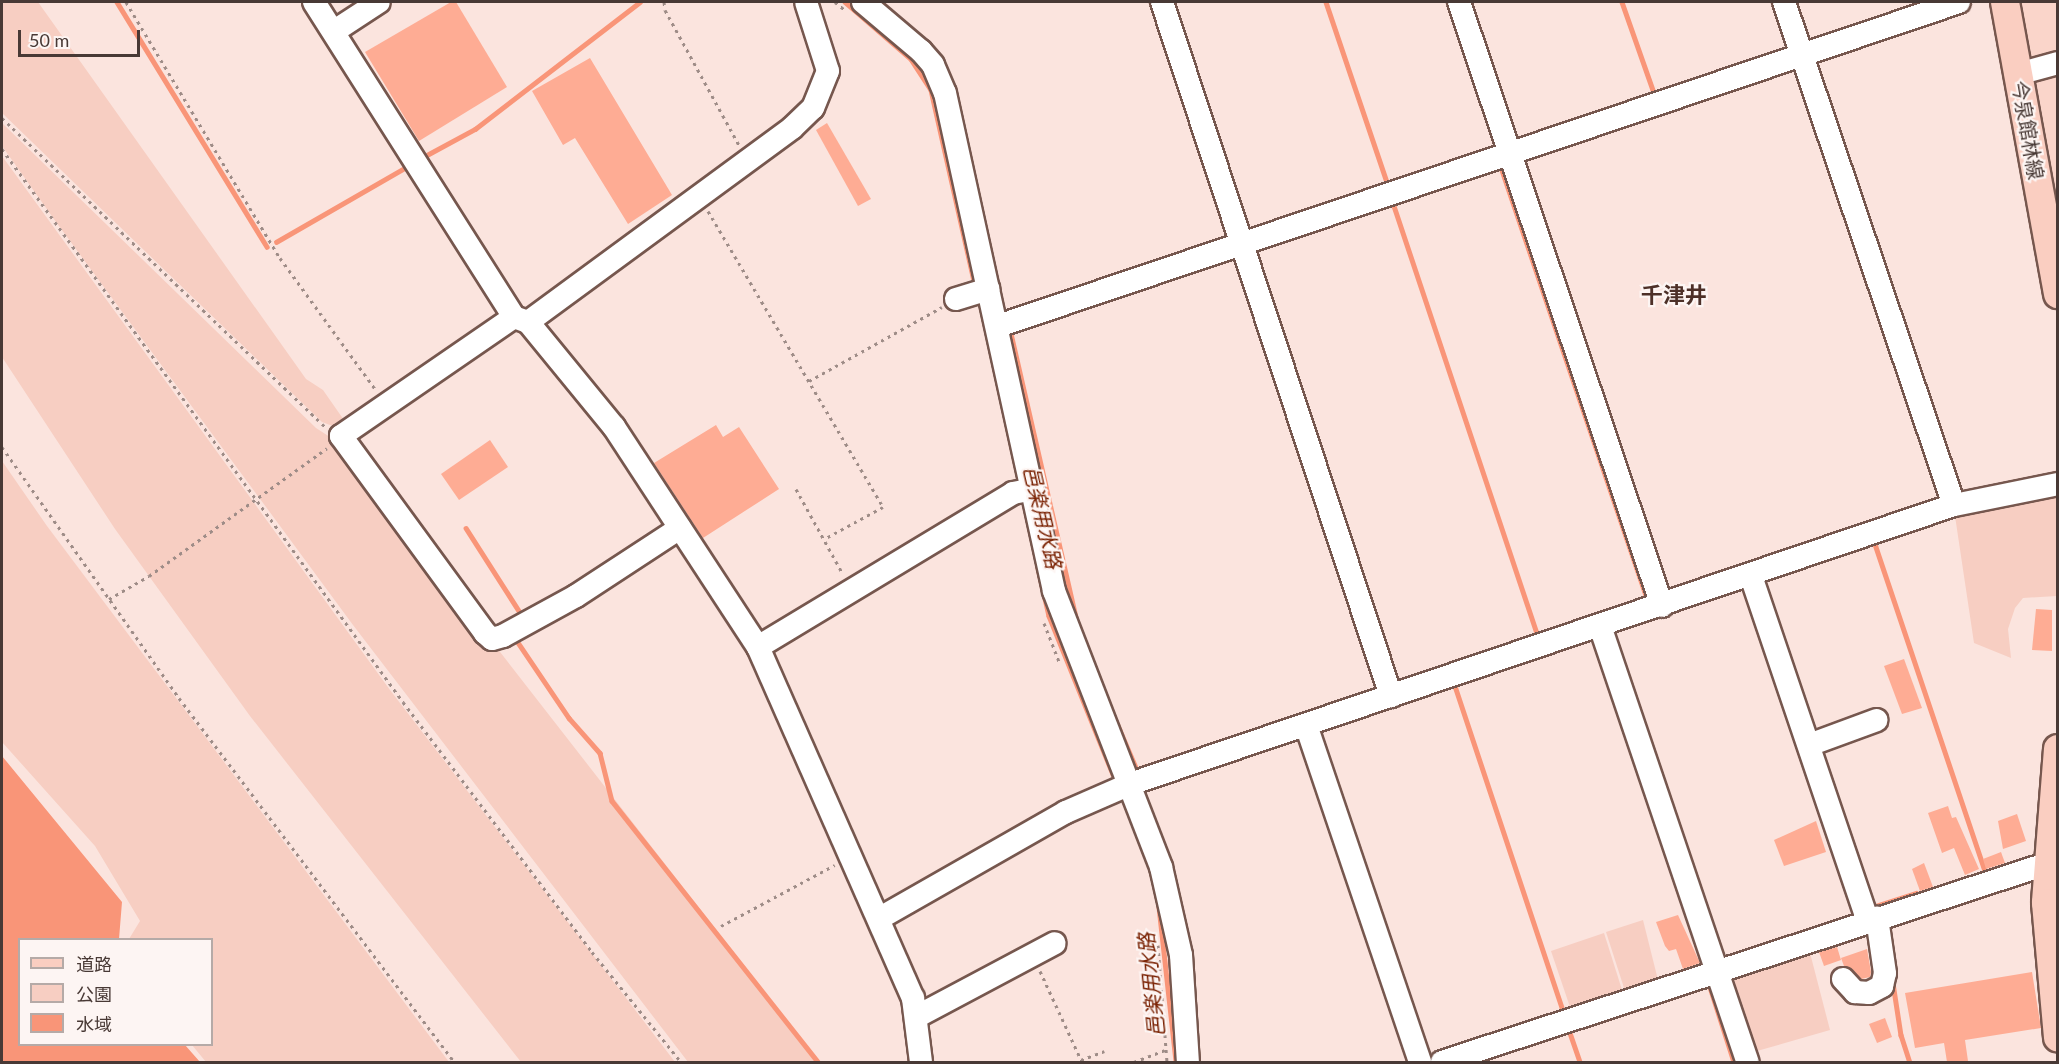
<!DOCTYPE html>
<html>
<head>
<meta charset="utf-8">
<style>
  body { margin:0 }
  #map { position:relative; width:2059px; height:1064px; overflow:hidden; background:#fbe4de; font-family:Lato,"Noto Sans JP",sans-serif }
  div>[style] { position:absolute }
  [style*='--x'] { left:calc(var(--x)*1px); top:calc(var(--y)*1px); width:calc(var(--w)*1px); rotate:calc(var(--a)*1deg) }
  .built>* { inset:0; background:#fad5ca }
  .green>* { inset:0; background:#f7cec2 }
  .water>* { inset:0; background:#f99578 }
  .stream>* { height:4.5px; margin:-2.25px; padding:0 2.25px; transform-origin:2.25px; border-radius:2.25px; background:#f99578 }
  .building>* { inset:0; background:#feac94 }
  .path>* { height:3px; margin-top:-1.5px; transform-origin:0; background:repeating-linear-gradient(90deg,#9e8c87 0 3px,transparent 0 7.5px) }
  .roads { filter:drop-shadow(2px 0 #76574e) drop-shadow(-2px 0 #76574e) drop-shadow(0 2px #76574e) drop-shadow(0 -2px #76574e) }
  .minor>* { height:22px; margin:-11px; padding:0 11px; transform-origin:11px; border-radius:11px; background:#fff }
  .major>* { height:28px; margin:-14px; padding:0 14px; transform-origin:14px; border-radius:14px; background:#facec1 }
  span { translate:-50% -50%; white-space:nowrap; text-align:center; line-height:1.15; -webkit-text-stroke:4.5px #fdf5f3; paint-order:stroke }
  .street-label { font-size:20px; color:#483935 }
  .water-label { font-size:21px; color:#7a2203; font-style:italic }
  .quarter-label { font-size:22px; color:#4d3028; font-weight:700 }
  .frame { position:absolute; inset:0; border:3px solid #483935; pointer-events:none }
  .legend { position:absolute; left:18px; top:938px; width:195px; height:108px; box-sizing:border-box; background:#fdf5f3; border:2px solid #b5aaa7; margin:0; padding:8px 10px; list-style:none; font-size:18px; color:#483935 }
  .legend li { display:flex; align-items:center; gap:12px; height:30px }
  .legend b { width:30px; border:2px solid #b5aaa7 }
  .scale { position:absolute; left:18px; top:30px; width:122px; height:27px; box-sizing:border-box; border:3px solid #483935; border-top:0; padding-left:8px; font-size:18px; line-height:21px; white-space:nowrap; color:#483935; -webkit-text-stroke:4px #fdf5f3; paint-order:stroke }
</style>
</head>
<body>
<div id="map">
  <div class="built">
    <div style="clip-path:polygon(2018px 2px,2057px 2px,2057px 220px)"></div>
  </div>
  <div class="green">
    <div style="clip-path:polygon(2px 2px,38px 2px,306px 379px,323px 390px,346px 423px,338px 428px,322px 422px,2px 113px)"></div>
    <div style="clip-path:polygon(2px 123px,316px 428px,336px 441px,819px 1062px,688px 1062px,353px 625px,56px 222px,2px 146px)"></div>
    <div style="clip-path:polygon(2px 156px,390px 690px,675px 1062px,521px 1062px,250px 716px,115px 529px,2px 357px)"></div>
    <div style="clip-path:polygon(2px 461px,47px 526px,449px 1062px,206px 1062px,192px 1045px,212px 1044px,212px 940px,129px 939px,140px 921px,95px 846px,2px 742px)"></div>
    <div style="clip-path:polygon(2057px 493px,2057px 596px,2023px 598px,2015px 608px,2008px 629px,2011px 658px,1974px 643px,1955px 516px)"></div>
    <div style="clip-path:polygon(1643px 920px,1658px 980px,1625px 991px,1606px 932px)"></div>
    <div style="clip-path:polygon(1604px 933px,1623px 993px,1571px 1010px,1551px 951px)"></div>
    <div style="clip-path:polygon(1809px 949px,1830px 1030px,1750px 1053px,1728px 974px)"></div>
  </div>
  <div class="water">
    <div style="clip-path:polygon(2px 756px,122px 902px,119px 939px,20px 940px,20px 1044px,185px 1045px,200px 1062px,2px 1062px)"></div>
  </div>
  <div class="stream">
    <div style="--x:117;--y:2;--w:287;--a:58.5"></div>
    <div style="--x:845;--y:2;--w:87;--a:40.8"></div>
    <div style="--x:911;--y:59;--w:37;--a:57"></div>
    <div style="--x:931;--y:90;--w:200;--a:77.3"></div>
    <div style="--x:1326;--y:2;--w:193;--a:71.3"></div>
    <div style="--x:1622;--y:2;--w:96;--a:70.6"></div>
    <div style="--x:1654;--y:93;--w:5;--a:112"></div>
    <div style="--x:425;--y:156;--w:57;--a:-28.4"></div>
    <div style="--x:475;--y:129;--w:208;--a:-37.6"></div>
    <div style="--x:1501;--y:167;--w:456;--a:71.3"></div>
    <div style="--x:1647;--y:599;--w:3;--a:162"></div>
    <div style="--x:1392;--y:200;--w:461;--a:71.5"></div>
    <div style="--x:276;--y:242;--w:152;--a:-29.9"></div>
    <div style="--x:1010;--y:329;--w:300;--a:77.1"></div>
    <div style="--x:466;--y:528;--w:106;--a:57.4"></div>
    <div style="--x:1875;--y:544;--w:350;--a:71.4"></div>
    <div style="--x:1038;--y:568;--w:49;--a:77.1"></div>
    <div style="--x:1049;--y:616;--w:174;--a:68"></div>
    <div style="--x:515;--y:638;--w:97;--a:56"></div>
    <div style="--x:569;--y:718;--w:47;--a:48.5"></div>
    <div style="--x:600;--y:753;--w:49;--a:76"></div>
    <div style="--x:612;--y:801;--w:333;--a:51.7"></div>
    <div style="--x:1455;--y:686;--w:342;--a:71.6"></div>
    <div style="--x:1116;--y:721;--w:53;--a:66.8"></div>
    <div style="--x:1137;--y:770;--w:8;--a:-23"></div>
    <div style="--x:1876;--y:906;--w:42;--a:-18"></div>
    <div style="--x:1159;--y:907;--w:156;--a:83.7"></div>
    <div style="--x:1893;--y:983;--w:53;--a:81.3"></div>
    <div style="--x:1901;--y:1035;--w:28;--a:72"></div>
    <div style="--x:1709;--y:984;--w:82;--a:72.2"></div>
    <div style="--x:1568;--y:1027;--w:37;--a:71"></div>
  </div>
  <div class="building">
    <div style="clip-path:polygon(451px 2px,456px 2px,507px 87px,419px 141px,365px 52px)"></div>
    <div style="clip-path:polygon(590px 58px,672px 195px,628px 224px,575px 138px,563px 145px,532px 91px)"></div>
    <div style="clip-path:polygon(827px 123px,871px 199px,858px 206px,816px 130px)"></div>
    <div style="clip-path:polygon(716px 425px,723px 437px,739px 427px,779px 489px,703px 538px,654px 463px)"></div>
    <div style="clip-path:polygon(490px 440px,508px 467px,459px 500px,441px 474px)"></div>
    <div style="clip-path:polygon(2036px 609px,2052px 610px,2052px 651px,2032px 650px)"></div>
    <div style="clip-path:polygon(1904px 659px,1922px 708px,1902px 714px,1884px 666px)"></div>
    <div style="clip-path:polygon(1948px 806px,1952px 818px,1956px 817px,1979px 869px,1965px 875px,1954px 848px,1942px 853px,1928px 813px)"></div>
    <div style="clip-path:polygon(2017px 814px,2026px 841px,2003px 849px,1998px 821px)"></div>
    <div style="clip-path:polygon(1816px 821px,1826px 852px,1784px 866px,1774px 840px)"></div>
    <div style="clip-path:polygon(2001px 852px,2005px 863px,1986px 869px,1983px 859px)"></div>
    <div style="clip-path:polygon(1924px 863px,1933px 887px,1920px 891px,1912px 869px)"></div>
    <div style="clip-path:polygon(1678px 915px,1700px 963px,1683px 969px,1676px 949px,1669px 951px,1665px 946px,1656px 922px)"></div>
    <div style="clip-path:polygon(1837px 947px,1841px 960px,1824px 966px,1819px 952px)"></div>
    <div style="clip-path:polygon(1867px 949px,1871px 972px,1870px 977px,1861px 979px,1844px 966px,1841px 958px)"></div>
    <div style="clip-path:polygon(2032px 972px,2041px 1028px,1965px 1040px,1968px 1061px,1957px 1062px,1947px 1062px,1944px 1043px,1915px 1048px,1905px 993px)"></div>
    <div style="clip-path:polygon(1885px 1018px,1892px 1037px,1877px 1043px,1869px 1024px)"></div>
  </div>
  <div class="path">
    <div style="--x:126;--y:2;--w:299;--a:59"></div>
    <div style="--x:280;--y:258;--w:163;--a:54"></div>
    <div style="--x:664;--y:2;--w:8;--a:83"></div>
    <div style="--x:665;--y:10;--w:154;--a:61.3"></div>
    <div style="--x:835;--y:2;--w:13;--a:39"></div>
    <div style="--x:2;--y:118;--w:448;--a:43.7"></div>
    <div style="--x:2;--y:149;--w:683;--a:54.05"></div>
    <div style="--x:403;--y:702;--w:313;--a:52.9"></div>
    <div style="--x:592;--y:952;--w:141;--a:51"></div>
    <div style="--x:708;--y:211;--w:344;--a:59.4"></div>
    <div style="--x:883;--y:507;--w:67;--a:151.5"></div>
    <div style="--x:809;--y:381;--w:152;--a:-29.1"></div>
    <div style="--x:2;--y:447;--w:307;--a:54.8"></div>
    <div style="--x:179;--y:698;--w:456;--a:52.9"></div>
    <div style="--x:796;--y:489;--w:97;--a:61.1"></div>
    <div style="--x:109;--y:599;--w:46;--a:-29.9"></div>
    <div style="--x:149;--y:576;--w:219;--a:-35.7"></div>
    <div style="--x:1044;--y:623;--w:44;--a:68.7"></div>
    <div style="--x:721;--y:926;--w:129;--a:-28.2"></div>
    <div style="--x:1158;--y:945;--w:117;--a:85.6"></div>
    <div style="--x:1040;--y:971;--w:100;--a:65.2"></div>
    <div style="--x:1081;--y:1060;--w:25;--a:-21"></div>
    <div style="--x:1134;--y:1062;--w:33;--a:-21"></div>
  </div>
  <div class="roads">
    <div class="minor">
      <div style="--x:314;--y:2;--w:373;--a:57.6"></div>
      <div style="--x:514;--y:317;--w:15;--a:20"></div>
      <div style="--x:528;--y:322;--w:136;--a:50.7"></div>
      <div style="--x:614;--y:427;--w:263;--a:56.8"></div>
      <div style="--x:758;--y:647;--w:384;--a:66.2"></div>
      <div style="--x:913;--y:998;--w:64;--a:82.9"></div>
      <div style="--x:863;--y:2;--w:76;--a:40.2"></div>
      <div style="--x:921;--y:51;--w:18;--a:49"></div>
      <div style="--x:933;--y:65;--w:30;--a:67"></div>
      <div style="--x:945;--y:93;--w:510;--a:77.65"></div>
      <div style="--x:1054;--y:591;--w:296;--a:68.8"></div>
      <div style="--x:1161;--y:867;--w:90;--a:77.2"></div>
      <div style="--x:1181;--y:955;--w:107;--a:86.3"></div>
      <div style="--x:1162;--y:2;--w:731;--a:71.74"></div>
      <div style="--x:1459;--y:2;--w:637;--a:71.42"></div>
      <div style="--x:1784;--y:2;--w:531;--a:71.33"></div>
      <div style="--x:336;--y:30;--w:51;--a:-33.1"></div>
      <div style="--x:2018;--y:74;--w:41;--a:-15.4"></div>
      <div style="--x:956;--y:299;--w:34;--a:-17"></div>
      <div style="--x:514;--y:317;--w:210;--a:145.5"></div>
      <div style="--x:341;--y:436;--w:244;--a:53.8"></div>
      <div style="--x:485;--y:633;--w:9;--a:41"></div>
      <div style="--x:492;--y:639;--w:11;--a:-15"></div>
      <div style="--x:503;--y:636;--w:83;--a:-28.7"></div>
      <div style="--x:576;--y:596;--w:124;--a:-33.2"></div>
      <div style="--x:528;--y:322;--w:328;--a:-36.3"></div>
      <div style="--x:792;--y:128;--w:29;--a:-44"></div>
      <div style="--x:813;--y:108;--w:40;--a:-68"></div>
      <div style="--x:828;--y:71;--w:72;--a:-107.7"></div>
      <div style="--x:998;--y:326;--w:1014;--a:-18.63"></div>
      <div style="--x:1751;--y:576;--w:364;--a:71.3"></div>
      <div style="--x:1600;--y:626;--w:460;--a:71.3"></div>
      <div style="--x:758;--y:647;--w:298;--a:-31.1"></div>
      <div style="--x:1013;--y:493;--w:20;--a:-11"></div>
      <div style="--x:1306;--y:725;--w:356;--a:71.3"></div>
      <div style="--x:1809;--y:745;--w:72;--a:-20.2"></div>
      <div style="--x:880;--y:918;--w:214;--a:-29.7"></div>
      <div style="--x:1066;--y:812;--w:70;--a:-23.6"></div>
      <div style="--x:1130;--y:784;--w:870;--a:-18.71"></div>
      <div style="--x:1954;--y:505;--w:106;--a:-11.4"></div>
      <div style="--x:1843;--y:979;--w:18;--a:47"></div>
      <div style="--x:1855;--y:992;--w:14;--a:4"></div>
      <div style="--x:1869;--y:993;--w:15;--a:-28"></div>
      <div style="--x:1882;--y:986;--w:13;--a:-77"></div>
      <div style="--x:1885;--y:973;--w:56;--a:-98.3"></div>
      <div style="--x:916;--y:1017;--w:157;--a:-28"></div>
      <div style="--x:1442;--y:1062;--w:636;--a:-18.15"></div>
    </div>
    <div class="major">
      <div style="--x:2005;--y:2;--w:297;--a:79.7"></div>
      <div style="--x:2058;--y:749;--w:154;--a:94.5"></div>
      <div style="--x:2046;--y:903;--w:135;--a:84.9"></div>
    </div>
  </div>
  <div class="street-label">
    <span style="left:2028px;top:130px;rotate:80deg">今泉館林線</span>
  </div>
  <div class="water-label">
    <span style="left:1043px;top:517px;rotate:77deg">邑楽用水路</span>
    <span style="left:1151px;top:985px;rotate:-96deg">邑楽用水路</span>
  </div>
  <div class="quarter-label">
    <span style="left:1674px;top:295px">千津井</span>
  </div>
  <div class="frame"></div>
  <ul class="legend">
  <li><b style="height:8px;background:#facec1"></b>道路</li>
  <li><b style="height:16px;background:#f7cec2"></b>公園</li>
  <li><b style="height:16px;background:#f99578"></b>水域</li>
  </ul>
  <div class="scale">50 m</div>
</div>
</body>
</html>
